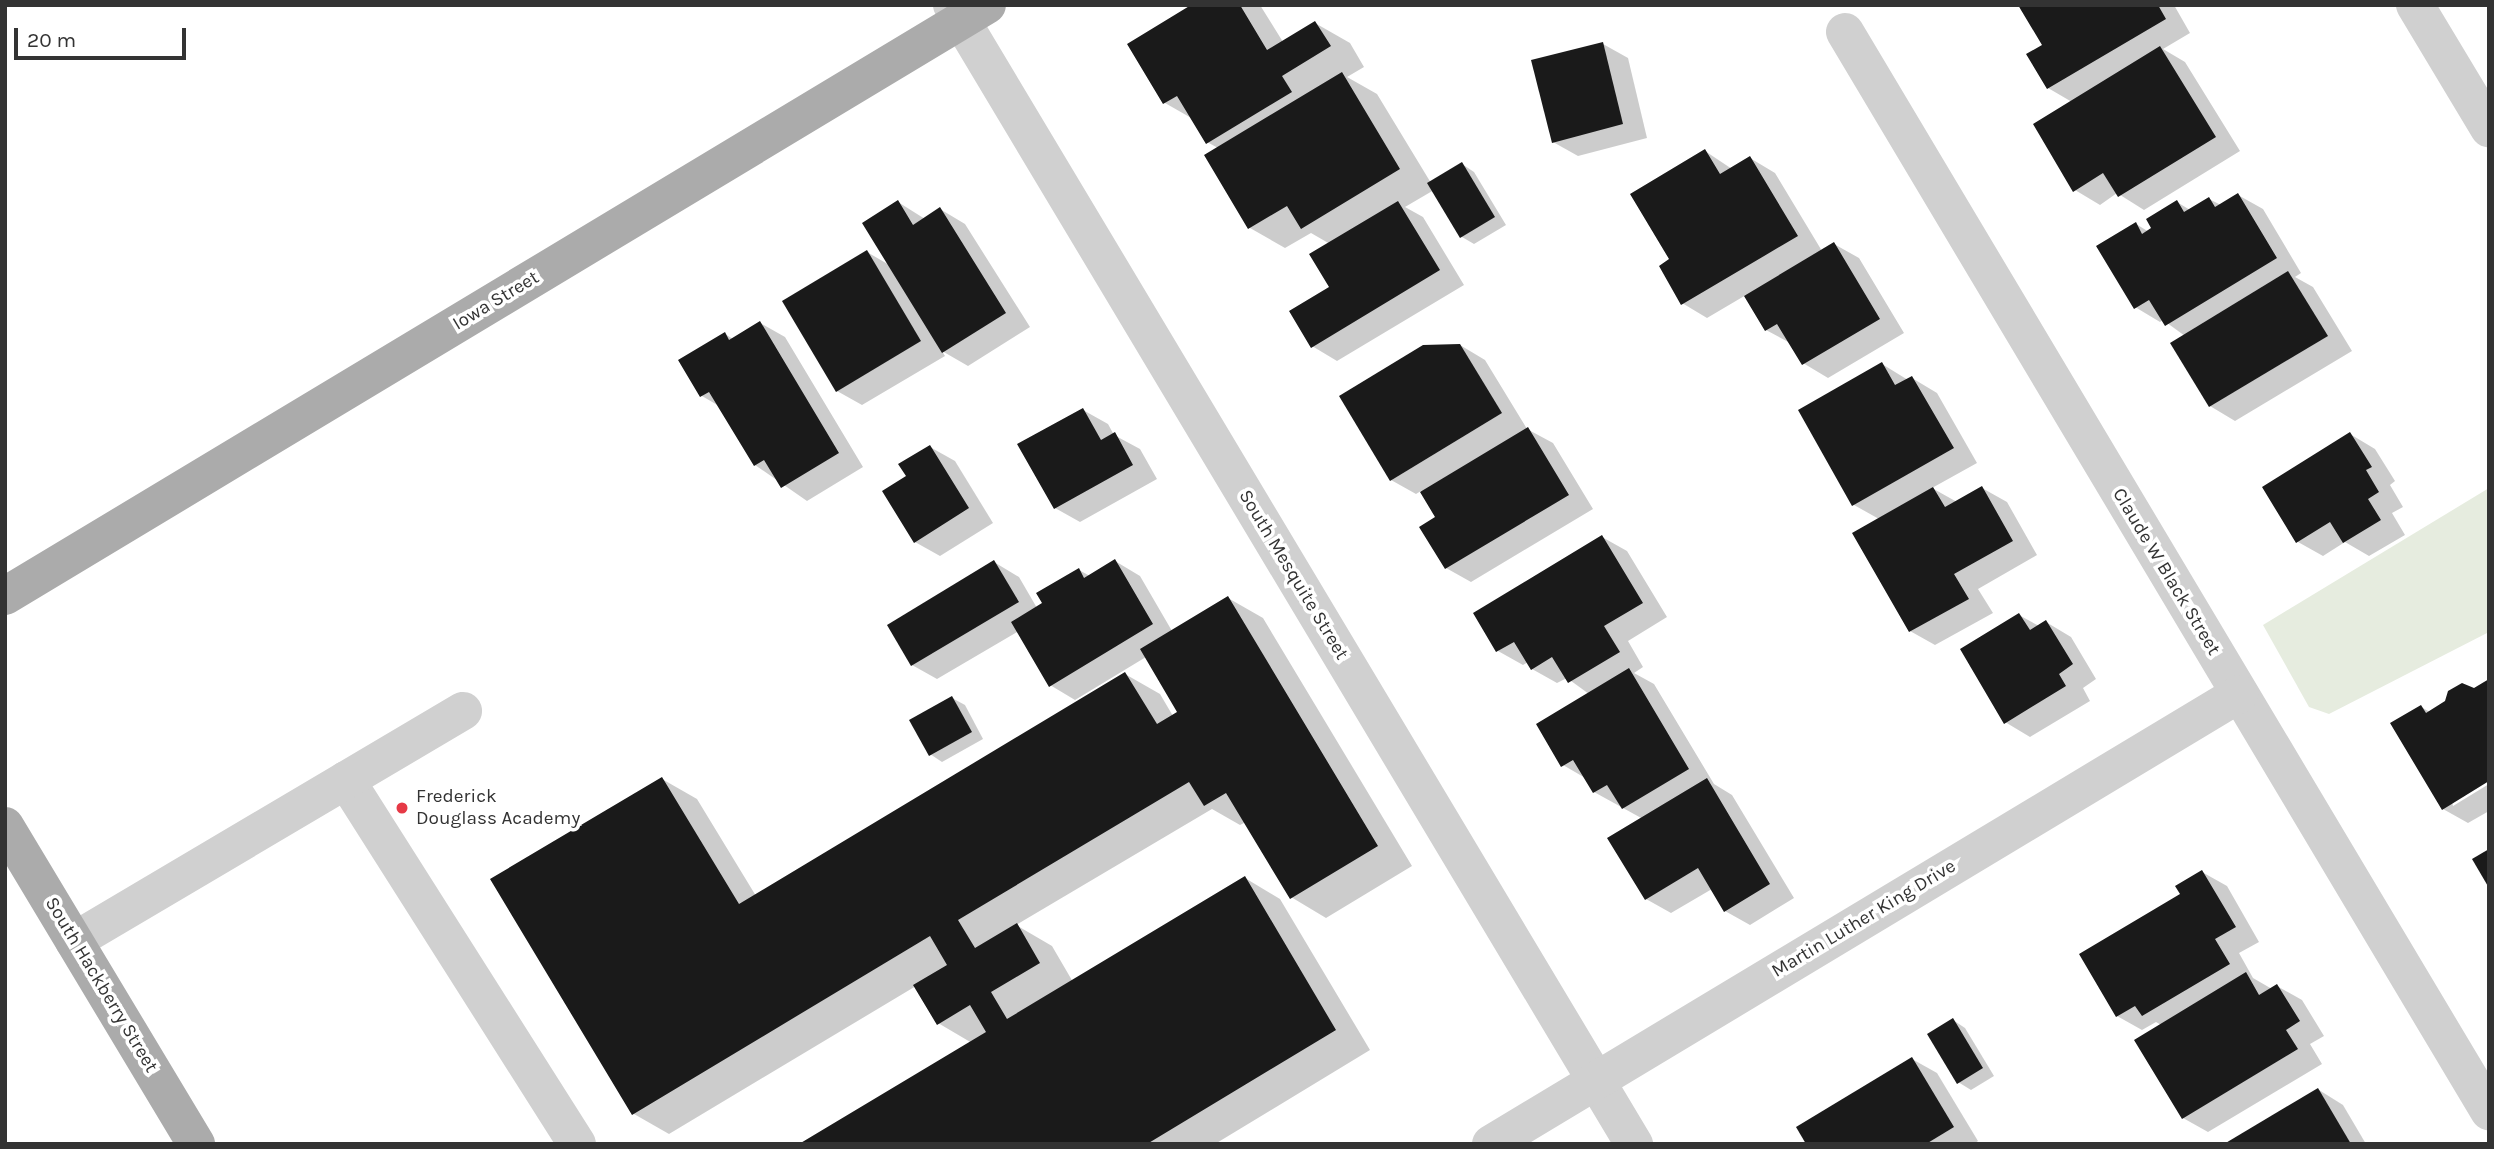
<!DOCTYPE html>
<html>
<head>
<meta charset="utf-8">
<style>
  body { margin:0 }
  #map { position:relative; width:2494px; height:1149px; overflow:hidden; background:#fff; font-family:Karla,sans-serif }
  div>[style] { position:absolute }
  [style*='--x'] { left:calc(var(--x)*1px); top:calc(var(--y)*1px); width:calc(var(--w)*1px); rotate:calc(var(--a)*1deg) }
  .green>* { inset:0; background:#e6ecdf }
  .shadow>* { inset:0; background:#0003 }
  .building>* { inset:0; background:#1a1a1a }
  .minor>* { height:38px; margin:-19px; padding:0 19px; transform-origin:19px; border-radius:19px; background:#d0d0d0 }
  .major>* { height:38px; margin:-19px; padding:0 19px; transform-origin:19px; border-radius:19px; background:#ababab }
  .dots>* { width:19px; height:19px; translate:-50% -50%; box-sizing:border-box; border:4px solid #fff; border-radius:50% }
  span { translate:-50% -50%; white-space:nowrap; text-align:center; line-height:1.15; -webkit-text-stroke:7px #fff; paint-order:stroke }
  .street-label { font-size:19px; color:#333 }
  .poi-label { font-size:19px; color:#333 }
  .left { translate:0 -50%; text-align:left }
  .frame { position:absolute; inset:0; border:7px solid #333; pointer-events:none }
  .scale { position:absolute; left:14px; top:28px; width:172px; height:32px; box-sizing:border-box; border:4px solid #333; border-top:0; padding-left:9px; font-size:21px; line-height:24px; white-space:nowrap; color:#333; -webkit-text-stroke:5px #fff; paint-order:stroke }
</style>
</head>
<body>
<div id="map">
  <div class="green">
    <div style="clip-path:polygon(2489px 488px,2489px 632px,2329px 714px,2309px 707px,2263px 625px)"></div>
  </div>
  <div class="shadow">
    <div style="clip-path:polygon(1194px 5px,1260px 5px,1283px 42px,1315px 23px,1350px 43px,1364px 67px,1347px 77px,1377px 94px,1431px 183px,1462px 164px,1474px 172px,1506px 225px,1474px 244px,1462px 237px,1434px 190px,1405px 207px,1423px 217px,1464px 285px,1337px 361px,1312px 346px,1331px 287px,1330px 244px,1311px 233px,1285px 248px,1250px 228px,1218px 148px,1207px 142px,1193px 119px,1165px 103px)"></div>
    <div style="clip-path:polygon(2020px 5px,2174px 5px,2190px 33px,2163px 49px,2185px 62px,2240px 151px,2144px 210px,2117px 193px,2100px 205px,2075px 190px,2072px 102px,2048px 88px,2044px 45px)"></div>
    <div style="clip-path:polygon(1603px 44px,1628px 58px,1647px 138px,1578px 156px,1553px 142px)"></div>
    <div style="clip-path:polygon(1705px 151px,1732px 169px,1750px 158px,1775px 173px,1822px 251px,1834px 244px,1859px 258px,1904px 333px,1828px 378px,1803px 363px,1792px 344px,1766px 330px,1746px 295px,1707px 318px,1682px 303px,1672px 260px)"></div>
    <div style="clip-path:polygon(2238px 195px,2263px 209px,2301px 273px,2295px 277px,2313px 287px,2352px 351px,2235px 421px,2210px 406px,2185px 336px,2163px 320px,2160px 322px,2135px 307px,2136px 224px,2149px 232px,2177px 202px,2190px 210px,2209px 199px,2221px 205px)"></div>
    <div style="clip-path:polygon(898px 202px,925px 219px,940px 209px,965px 224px,1030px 327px,968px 366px,942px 351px,945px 356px,862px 405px,837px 391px,867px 252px,891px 266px)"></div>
    <div style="clip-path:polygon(760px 323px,785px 337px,863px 467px,807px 501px,755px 465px,719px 406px,702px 396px,725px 334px,733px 339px)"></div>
    <div style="clip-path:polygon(1460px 345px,1485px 360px,1527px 429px,1553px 443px,1593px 509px,1471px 582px,1446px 568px,1437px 518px,1421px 491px,1416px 494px,1391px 480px)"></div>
    <div style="clip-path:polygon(1882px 364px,1908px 380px,1912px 378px,1937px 393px,1977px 463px,1932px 488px,1957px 502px,1982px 488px,2007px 502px,2037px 555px,1978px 589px,1993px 613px,1935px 645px,1910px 631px,1879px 519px,1854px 505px)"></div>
    <div style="clip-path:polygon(1083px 410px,1108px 424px,1114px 435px,1140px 449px,1157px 479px,1080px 522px,1055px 508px)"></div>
    <div style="clip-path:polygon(2350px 434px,2375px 449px,2395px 481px,2390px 485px,2403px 507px,2392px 513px,2405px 535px,2369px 556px,2345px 542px,2323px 556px,2298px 542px,2264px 488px)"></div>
    <div style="clip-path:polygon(930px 447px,955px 461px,993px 523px,940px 556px,915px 542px,908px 477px)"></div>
    <div style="clip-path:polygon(1602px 537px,1627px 551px,1667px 617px,1628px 641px,1643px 667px,1634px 673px,1654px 684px,1714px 784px,1732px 795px,1794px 898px,1750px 925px,1725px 911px,1712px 889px,1671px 913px,1646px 899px,1643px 819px,1594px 792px,1587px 779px,1563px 765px,1589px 694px,1567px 678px,1557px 683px,1532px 669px,1528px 662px,1523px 665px,1498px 651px)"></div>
    <div style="clip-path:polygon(1115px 561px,1140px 576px,1172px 631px,1228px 598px,1263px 618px,1412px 866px,1326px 918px,1291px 897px,1246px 822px,1240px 825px,1212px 809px,1016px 925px,1052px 946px,1073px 982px,1245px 878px,1280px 899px,1370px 1050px,1215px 1144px,802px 1144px,972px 1043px,938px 1023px,916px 986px,669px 1134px,634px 1114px,662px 779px,697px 799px,756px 896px,1125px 674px,1160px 694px,1173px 716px,1180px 713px,1146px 657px,1075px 700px,1050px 685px,1019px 631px,937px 679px,912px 665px,994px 562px,1019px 577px,1037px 608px,1079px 570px,1090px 576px)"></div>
    <div style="clip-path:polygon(2019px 615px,2039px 626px,2046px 622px,2071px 637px,2096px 679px,2083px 688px,2090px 701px,2030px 737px,2005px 722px)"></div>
    <div style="clip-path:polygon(952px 698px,965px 705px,983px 739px,942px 762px,930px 754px)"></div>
    <div style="clip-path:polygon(2421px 707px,2430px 712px,2453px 806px,2489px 784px,2489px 811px,2468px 823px,2443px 809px)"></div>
    <div style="clip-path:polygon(2202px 872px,2227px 886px,2259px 942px,2239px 953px,2253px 978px,2272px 989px,2277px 986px,2302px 1000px,2324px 1036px,2310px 1044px,2322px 1064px,2208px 1132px,2183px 1118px,2161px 1025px,2156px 1022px,2142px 1030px,2117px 1016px,2182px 895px)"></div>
    <div style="clip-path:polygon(1953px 1020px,1965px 1028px,1994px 1076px,1971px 1090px,1958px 1082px)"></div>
    <div style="clip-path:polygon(1912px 1059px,1937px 1073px,1978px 1141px,1974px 1144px,1808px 1144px)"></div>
    <div style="clip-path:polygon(2319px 1090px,2343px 1105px,2366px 1144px,2228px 1144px)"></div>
  </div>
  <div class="building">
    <div style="clip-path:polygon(1191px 5px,1240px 5px,1267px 50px,1315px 21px,1331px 46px,1282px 76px,1292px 92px,1206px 144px,1177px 96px,1163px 104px,1127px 44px)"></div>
    <div style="clip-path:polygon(2018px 5px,2158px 5px,2166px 19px,2047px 89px,2026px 54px,2042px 45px)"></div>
    <div style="clip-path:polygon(1603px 42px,1623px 124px,1552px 143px,1531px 60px)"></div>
    <div style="clip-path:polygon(2160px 46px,2216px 137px,2118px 197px,2103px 173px,2073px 192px,2033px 124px)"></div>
    <div style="clip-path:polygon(1342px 72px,1400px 169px,1301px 229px,1287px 206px,1248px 229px,1204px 155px)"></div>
    <div style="clip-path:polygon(1705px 149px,1720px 174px,1750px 156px,1798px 236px,1681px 305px,1659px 266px,1669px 259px,1630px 194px)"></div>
    <div style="clip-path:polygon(1462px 162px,1495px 217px,1460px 238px,1427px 183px)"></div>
    <div style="clip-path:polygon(2238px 193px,2277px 258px,2165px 326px,2149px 300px,2134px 309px,2096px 246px,2136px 222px,2142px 234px,2151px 228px,2146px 219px,2177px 200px,2184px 212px,2209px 197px,2215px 207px)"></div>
    <div style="clip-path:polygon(898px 200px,913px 225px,940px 207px,1006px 313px,942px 353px,862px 223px)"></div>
    <div style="clip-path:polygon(1398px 201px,1440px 270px,1311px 348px,1289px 311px,1329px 287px,1309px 254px)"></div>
    <div style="clip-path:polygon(1834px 242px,1880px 319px,1802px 365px,1777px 324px,1765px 331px,1744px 296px)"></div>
    <div style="clip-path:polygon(867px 250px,921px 341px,836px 392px,782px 301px)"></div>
    <div style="clip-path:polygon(2288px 271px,2328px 336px,2209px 407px,2170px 343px)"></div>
    <div style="clip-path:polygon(760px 321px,839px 453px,781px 488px,764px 460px,754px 466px,709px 392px,700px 397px,678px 360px,725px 332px,729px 340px)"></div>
    <div style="clip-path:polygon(1460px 344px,1502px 413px,1390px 481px,1339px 396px,1423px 345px)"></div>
    <div style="clip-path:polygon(1882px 362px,1895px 385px,1912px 376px,1954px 448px,1852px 506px,1798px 410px)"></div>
    <div style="clip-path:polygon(1083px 408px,1101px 440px,1115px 432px,1133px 465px,1054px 509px,1017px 444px)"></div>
    <div style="clip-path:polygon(1528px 427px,1569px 495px,1445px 569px,1419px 527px,1435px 517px,1420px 492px)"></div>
    <div style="clip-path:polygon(2350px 432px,2372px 467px,2366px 470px,2379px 492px,2368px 499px,2381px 520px,2343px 543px,2330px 522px,2296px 543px,2262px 487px)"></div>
    <div style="clip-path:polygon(930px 445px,969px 508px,914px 543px,882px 491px,906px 476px,898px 464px)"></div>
    <div style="clip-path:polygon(1982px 486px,2013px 541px,1954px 574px,1969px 599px,1909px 632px,1852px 533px,1933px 487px,1945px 507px)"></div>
    <div style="clip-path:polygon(1602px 535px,1643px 603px,1604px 626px,1620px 652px,1568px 683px,1552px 657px,1531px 670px,1514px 642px,1496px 652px,1473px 613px)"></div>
    <div style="clip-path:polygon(1115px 559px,1153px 624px,1049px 687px,1011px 622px,1042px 603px,1036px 593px,1079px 568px,1084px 578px)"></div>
    <div style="clip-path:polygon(994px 560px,1019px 602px,911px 666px,887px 625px)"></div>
    <div style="clip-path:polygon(1228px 596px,1378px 846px,1290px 899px,1226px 793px,1204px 806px,1189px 782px,958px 920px,975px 948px,1017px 923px,1040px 963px,991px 992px,1007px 1019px,1245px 876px,1336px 1030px,1147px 1144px,799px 1144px,986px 1032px,970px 1005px,937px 1025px,913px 985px,947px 965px,930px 936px,632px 1115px,490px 879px,662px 777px,739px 904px,1125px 672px,1157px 724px,1177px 712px,1140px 649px)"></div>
    <div style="clip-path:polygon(2019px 613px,2030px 630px,2046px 620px,2073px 664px,2059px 674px,2066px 686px,2004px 724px,1960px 649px)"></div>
    <div style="clip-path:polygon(1629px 668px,1689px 769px,1622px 809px,1607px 785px,1593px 793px,1573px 760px,1561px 767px,1536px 724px)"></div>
    <div style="clip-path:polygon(2489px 679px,2489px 781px,2442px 810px,2390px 723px,2421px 705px,2426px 713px,2445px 701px,2448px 691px,2462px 683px,2474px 688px)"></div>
    <div style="clip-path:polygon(952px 696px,972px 732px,929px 756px,909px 720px)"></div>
    <div style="clip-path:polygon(1707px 778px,1770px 884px,1724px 912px,1698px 868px,1645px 900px,1607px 838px)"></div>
    <div style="clip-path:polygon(2489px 849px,2489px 888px,2472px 859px)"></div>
    <div style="clip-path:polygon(2202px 870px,2236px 927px,2215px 939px,2230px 964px,2142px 1016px,2135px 1006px,2116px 1017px,2079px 954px,2180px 894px,2175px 886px)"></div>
    <div style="clip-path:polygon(2246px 972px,2259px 995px,2277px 984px,2300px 1021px,2286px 1030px,2298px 1049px,2182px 1119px,2134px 1040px)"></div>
    <div style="clip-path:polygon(1953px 1018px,1983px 1068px,1957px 1084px,1927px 1034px)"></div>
    <div style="clip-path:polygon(1912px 1057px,1954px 1127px,1926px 1144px,1806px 1144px,1796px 1127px)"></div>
    <div style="clip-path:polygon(2318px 1088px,2351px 1144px,2224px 1144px)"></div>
  </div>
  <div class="minor">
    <div style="--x:952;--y:5;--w:1328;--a:59.09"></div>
    <div style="--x:2415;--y:5;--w:144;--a:59"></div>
    <div style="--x:1845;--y:32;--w:1257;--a:59.17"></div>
    <div style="--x:346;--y:780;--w:431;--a:57.6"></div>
    <div style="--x:74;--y:941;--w:452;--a:-30.6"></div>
    <div style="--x:1491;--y:1144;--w:873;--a:-31.03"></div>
  </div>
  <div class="major">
    <div style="--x:5;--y:596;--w:1146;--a:-31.04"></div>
    <div style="--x:5;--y:826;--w:371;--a:59"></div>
  </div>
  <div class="dots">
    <div style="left:402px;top:808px;background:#e63946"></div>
  </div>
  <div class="street-label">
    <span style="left:496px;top:301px;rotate:-31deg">Iowa Street</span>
    <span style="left:2166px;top:572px;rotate:59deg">Claude W Black Street</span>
    <span style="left:1293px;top:575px;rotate:59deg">South Mesquite Street</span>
    <span style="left:1864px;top:919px;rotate:-31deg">Martin Luther King Drive</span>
    <span style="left:101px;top:985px;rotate:59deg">South Hackberry Street</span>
  </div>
  <div class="poi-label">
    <span class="left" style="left:416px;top:808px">Frederick<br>Douglass Academy</span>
  </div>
  <div class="frame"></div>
  <div class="scale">20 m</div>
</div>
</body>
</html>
